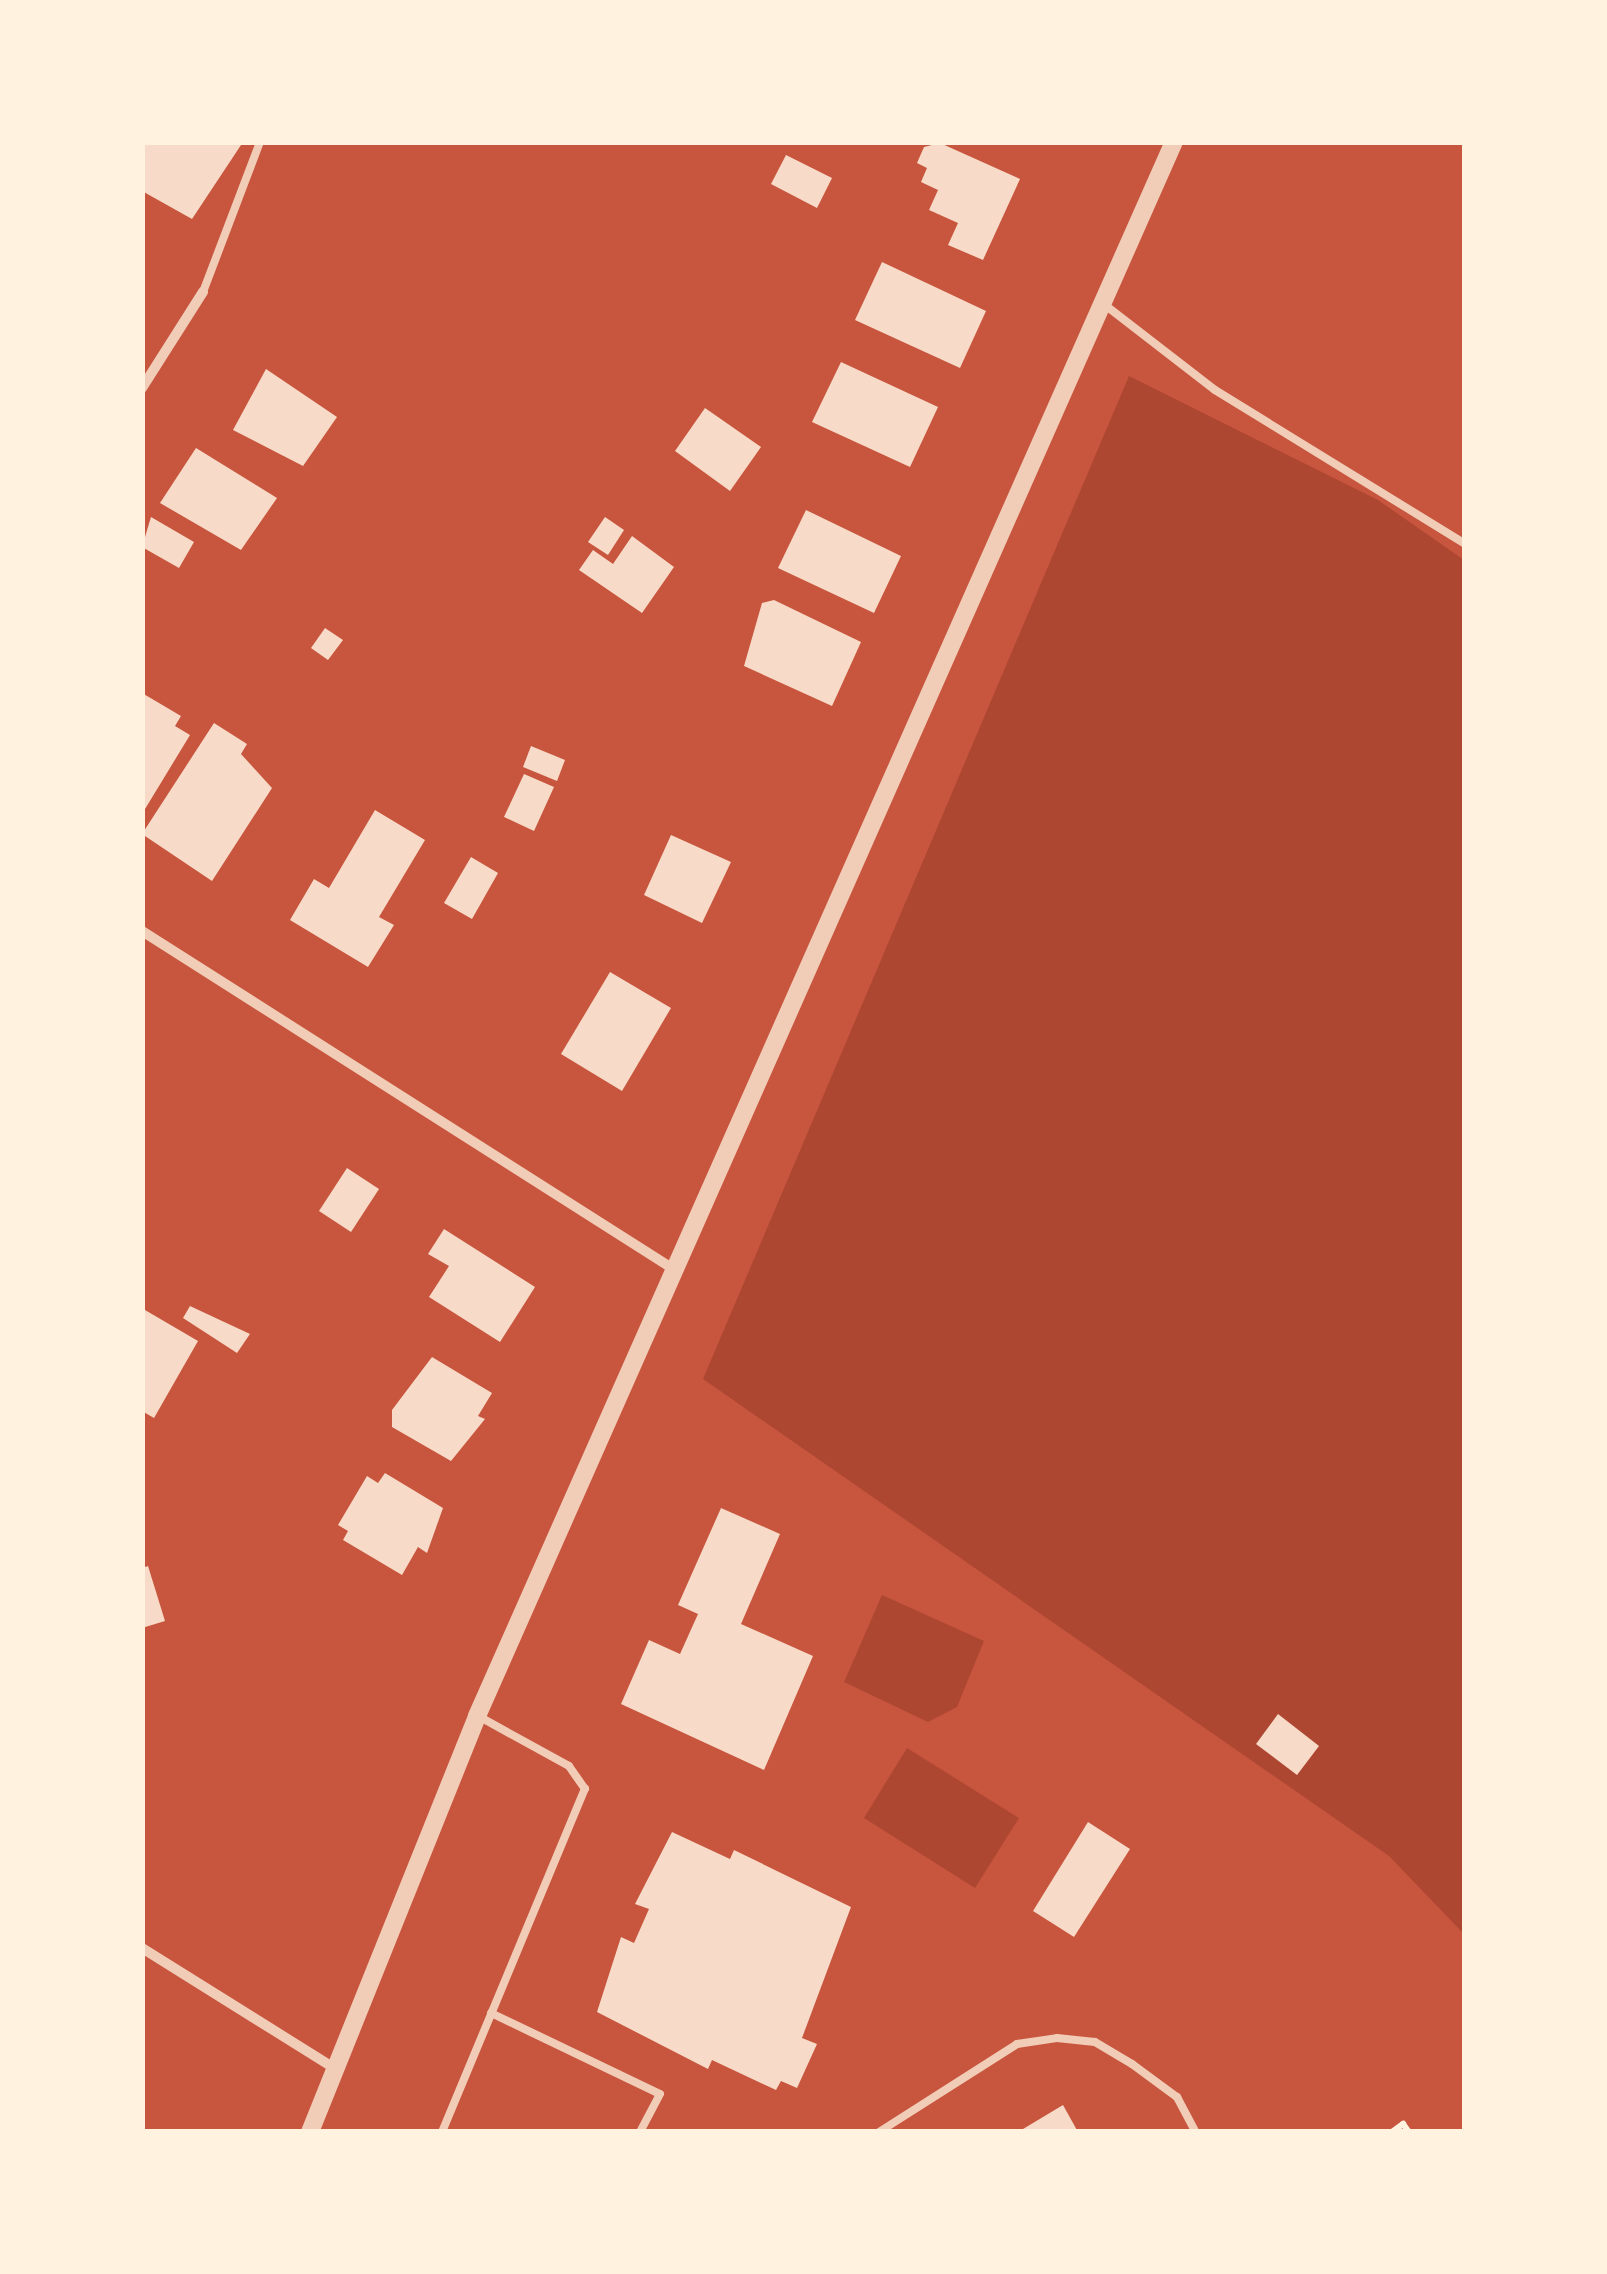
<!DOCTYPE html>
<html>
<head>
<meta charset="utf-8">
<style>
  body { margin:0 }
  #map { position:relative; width:1607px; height:2274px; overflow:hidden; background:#c8553d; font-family:Lato,sans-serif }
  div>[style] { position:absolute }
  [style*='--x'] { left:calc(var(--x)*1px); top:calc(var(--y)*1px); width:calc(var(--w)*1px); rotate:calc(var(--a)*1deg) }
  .green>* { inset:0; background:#ae4732 }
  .building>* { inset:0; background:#f7dbc8 }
  .path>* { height:6px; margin:-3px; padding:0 3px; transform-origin:3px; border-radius:3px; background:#fff3e0 }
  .service>* { height:8px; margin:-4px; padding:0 4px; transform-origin:4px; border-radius:4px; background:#f1ccb7 }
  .minor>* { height:10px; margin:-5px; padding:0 5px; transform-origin:5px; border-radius:5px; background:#f1ccb7 }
  .tertiary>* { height:18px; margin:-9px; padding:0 9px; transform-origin:9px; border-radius:9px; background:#f1ccb7 }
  span { translate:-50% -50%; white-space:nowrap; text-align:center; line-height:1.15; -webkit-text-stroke:10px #fff3e0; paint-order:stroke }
  .frame { position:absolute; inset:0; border:145px solid #fff3e0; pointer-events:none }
</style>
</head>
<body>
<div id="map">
  <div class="green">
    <div style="clip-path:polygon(1129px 376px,1378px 500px,1464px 560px,1464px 1934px,1389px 1856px,703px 1379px)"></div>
    <div style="clip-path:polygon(882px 1595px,984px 1641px,957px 1707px,928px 1722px,844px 1682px)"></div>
    <div style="clip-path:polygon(907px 1748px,1019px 1818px,975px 1888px,864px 1818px)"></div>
  </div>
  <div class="building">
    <div style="clip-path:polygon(142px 142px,243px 142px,192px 219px,142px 191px)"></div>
    <div style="clip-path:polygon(940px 143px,1020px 179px,983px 260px,948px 245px,958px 223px,929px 210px,938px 190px,921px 182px,927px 168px,917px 163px,924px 147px)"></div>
    <div style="clip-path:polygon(786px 155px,832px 178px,817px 208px,771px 184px)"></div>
    <div style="clip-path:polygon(882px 262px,986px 311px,960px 368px,855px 320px)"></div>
    <div style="clip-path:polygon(841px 362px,938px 407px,910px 467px,812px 422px)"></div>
    <div style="clip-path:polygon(266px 369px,337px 417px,303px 466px,233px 430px)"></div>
    <div style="clip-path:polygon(705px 408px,761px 447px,730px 491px,675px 451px)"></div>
    <div style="clip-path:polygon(196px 448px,277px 498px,241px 550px,160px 503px)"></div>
    <div style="clip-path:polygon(806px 510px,901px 556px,874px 613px,778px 568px)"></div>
    <div style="clip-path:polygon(151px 517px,194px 542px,179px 568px,142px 547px)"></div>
    <div style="clip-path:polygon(605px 517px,624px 530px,608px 555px,588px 542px)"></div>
    <div style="clip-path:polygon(632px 536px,674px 567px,642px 613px,579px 570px,593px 550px,613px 564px)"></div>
    <div style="clip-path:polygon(774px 600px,861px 642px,832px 706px,744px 666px,762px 603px)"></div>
    <div style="clip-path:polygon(325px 628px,343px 640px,328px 660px,311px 648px)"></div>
    <div style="clip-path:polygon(142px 693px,181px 716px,175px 726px,190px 735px,142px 814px)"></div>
    <div style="clip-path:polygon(214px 723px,247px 744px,241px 754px,272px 788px,212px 881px,142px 834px)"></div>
    <div style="clip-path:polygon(531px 746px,565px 760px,557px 781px,523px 767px)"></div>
    <div style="clip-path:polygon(524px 774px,554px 787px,534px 831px,504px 817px)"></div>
    <div style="clip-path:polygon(375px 810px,425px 840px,379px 917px,394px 925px,368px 967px,290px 920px,314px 879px,329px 888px)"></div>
    <div style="clip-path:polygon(671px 835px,731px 862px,702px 923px,644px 895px)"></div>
    <div style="clip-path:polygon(471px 857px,498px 873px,472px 919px,444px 903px)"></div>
    <div style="clip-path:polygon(610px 972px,671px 1008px,622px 1091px,561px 1054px)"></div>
    <div style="clip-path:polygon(347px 1168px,379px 1189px,351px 1232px,319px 1211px)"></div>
    <div style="clip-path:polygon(444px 1229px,535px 1287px,500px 1342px,429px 1297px,449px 1266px,428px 1254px)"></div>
    <div style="clip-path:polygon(190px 1306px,250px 1334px,237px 1353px,183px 1318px)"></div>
    <div style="clip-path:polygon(145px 1310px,198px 1341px,154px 1418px,142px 1411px)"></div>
    <div style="clip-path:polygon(432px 1357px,492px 1393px,478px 1416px,485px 1419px,451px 1461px,392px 1427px,392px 1410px)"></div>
    <div style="clip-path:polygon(385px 1473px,443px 1508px,427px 1553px,418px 1547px,402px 1575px,343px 1540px,348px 1531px,338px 1525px,367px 1476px,378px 1483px)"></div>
    <div style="clip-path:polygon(721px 1508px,780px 1534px,741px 1624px,813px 1656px,764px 1770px,621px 1704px,649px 1640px,680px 1654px,698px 1614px,678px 1605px)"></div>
    <div style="clip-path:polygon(148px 1566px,165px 1621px,142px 1628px,142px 1568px)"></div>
    <div style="clip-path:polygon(1278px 1714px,1319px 1746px,1297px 1775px,1256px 1744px)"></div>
    <div style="clip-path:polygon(1088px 1822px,1130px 1849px,1074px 1937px,1033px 1911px)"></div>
    <div style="clip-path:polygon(672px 1832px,730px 1859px,734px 1850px,851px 1907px,802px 2038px,817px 2044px,797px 2088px,781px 2081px,776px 2090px,712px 2060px,708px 2069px,597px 2012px,621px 1937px,634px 1943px,649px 1909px,635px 1904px)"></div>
    <div style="clip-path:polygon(1063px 2105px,1078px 2132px,1018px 2132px)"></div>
  </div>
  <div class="path">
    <div style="--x:1392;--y:2132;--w:14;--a:-36"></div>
    <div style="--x:1403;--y:2124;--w:10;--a:53"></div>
  </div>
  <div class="service">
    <div style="--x:203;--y:292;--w:160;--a:-69.2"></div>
    <div style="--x:1105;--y:305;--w:139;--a:37.7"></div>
    <div style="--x:1215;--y:390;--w:292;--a:31.6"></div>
    <div style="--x:491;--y:2013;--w:187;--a:25.6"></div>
    <div style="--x:660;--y:2094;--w:43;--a:117.8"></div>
    <div style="--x:442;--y:2132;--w:372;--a:-67.4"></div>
    <div style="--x:585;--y:1789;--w:28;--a:-125"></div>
    <div style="--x:569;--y:1766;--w:102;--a:-151.2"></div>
    <div style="--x:879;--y:2132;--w:164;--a:-32.5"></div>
    <div style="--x:1017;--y:2044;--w:40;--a:-8.5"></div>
    <div style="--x:1057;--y:2038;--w:38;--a:6"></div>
    <div style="--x:1095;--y:2042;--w:43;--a:30.7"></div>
    <div style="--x:1132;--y:2064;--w:56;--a:36.3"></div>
    <div style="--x:1177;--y:2097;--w:40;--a:62"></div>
  </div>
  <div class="minor">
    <div style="--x:142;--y:388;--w:114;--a:-57.6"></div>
    <div style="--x:142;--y:931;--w:632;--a:32.46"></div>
    <div style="--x:142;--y:1948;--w:226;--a:32"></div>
  </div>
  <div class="tertiary">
    <div style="--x:310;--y:2132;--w:448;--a:-68.1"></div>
    <div style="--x:477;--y:1716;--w:1721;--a:-66.12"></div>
  </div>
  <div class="frame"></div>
</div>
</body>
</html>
